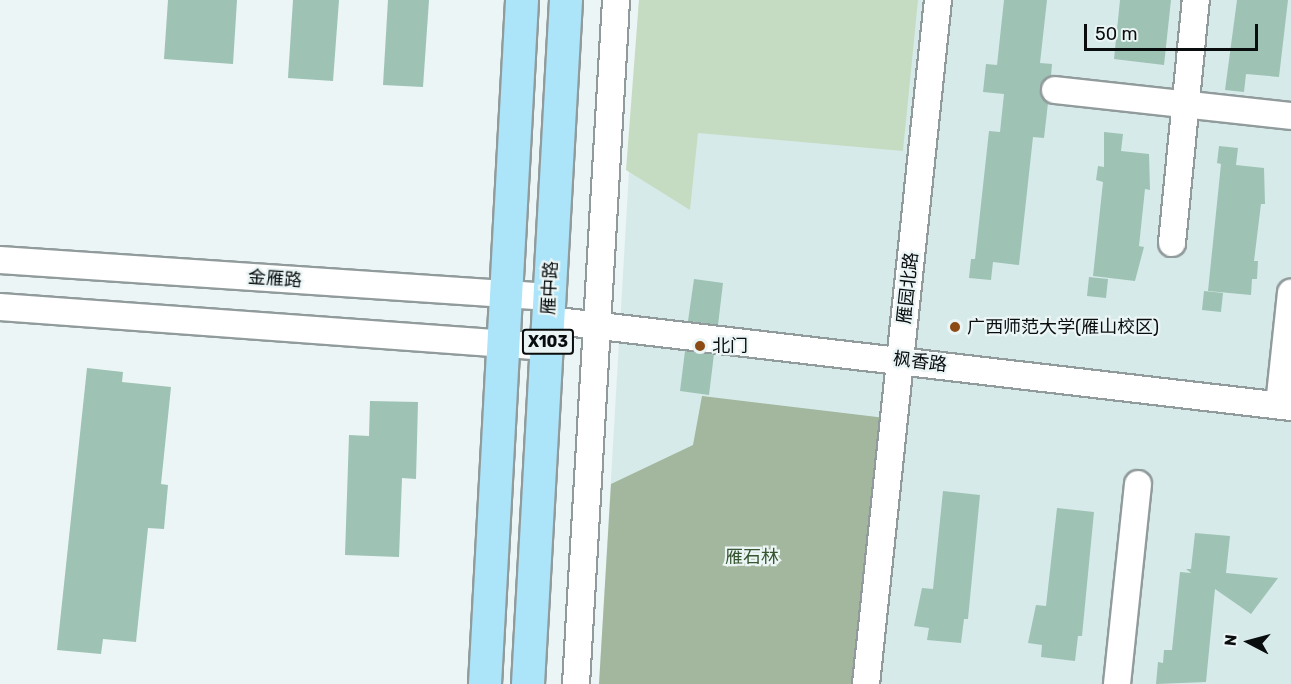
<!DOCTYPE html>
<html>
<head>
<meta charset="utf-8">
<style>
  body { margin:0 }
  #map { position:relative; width:1291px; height:684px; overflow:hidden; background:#ebf5f5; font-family:Rubik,"Noto Sans SC",sans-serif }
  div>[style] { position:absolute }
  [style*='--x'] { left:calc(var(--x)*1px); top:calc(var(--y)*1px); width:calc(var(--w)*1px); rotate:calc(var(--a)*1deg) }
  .built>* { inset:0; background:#d7eaea }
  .green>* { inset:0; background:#c6dcc2 }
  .forest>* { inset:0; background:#a2b79d }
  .building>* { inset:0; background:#9ec2b4 }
  .roads { filter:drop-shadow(2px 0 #919b9b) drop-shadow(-2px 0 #919b9b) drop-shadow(0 2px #919b9b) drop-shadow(0 -2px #919b9b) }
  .minor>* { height:26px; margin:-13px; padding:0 13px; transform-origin:13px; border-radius:13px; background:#fff }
  .major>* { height:32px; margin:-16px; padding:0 16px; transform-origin:16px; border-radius:16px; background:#ace5fa }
  .dots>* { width:16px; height:16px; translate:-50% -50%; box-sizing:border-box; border:3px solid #ebf5f5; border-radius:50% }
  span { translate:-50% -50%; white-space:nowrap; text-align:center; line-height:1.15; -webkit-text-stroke:4.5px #ebf5f5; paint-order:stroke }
  .shield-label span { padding:2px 4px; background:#ebf5f5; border:2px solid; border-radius:4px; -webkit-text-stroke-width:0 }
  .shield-label { font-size:16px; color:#090d0d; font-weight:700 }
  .street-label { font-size:18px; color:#090d0d }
  .poi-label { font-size:18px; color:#090d0d }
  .left { translate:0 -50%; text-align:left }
  .park-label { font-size:18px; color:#35562f }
  .north { position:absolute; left:1219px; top:612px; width:60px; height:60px; -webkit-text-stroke:4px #ebf5f5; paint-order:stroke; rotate:276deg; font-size:16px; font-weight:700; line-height:24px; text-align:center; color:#090d0d }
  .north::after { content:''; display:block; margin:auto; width:21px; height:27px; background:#090d0d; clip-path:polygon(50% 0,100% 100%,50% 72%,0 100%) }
  .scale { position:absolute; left:1084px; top:24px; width:174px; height:27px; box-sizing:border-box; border:3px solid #090d0d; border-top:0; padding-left:8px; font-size:18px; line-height:21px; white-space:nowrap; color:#090d0d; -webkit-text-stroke:4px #ebf5f5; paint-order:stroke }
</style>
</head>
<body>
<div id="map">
  <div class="built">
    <div style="clip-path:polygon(639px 0,1291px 0,1291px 684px,599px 684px)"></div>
  </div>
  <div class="green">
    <div style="clip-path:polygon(639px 0,918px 0,903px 151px,698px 133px,690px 210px,626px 170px)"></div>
  </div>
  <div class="forest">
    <div style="clip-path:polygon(702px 396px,894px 419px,866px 684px,599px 684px,611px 484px,693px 445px)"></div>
  </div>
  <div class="building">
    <div style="clip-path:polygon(168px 0,237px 0,233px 64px,164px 59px)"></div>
    <div style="clip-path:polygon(293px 0,339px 0,333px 81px,288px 78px)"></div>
    <div style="clip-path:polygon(388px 0,429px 0,423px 87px,383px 85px)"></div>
    <div style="clip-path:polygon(1004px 0,1047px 0,1040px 63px,1052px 64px,1051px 76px,1040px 88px,1048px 103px,1044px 138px,1033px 137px,1019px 265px,993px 262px,991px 280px,969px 278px,971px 259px,975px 259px,989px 131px,1000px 132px,1004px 94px,983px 92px,986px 64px,997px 65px)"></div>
    <div style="clip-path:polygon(1120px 0,1171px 0,1164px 65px,1114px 59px)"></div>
    <div style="clip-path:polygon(1237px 0,1288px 0,1279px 77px,1246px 74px,1244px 92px,1225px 90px)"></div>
    <div style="clip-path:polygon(1104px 132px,1123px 134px,1121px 151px,1149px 154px,1150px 190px,1145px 189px,1139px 246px,1144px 247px,1135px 281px,1093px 276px,1103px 182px,1096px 180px,1098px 166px,1104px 167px)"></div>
    <div style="clip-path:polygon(1219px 146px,1238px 148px,1236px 165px,1264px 168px,1265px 204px,1261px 204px,1254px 261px,1258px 261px,1257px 279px,1252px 279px,1251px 295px,1208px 291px,1221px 164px,1217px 163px)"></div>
    <div style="clip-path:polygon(1089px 277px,1108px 279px,1106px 298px,1087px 296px)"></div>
    <div style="clip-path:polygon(694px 279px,723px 283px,718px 325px,688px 321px)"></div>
    <div style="clip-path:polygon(1204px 291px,1223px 293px,1221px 312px,1202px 310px)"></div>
    <div style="clip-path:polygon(685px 351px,714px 354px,709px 395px,680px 391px)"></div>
    <div style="clip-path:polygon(87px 368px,123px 372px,122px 382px,171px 387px,161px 484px,168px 485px,164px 529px,148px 528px,136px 642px,103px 639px,101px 654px,57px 650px)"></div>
    <div style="clip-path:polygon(370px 401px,418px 402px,416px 479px,402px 478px,399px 557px,345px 555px,349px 435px,369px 436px)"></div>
    <div style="clip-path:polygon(943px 491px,980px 495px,968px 619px,964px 619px,961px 643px,927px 640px,929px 628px,914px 626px,922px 588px,933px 589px)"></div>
    <div style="clip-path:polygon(1057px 508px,1094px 512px,1082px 636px,1078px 636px,1075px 661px,1041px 657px,1042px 645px,1028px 643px,1036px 605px,1046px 606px)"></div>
    <div style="clip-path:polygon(1195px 533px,1230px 536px,1226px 573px,1278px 578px,1251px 614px,1215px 589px,1206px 682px,1156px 684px,1158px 662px,1163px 663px,1164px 650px,1172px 650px,1180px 572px,1191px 573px,1186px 569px,1191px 569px)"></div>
  </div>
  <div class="roads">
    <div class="minor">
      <div style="--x:1055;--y:90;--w:237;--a:6.3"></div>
      <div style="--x:1172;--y:243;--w:244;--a:-84.4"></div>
      <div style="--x:0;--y:260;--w:551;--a:3.85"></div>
      <div style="--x:0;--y:307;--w:548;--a:4.18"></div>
      <div style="--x:549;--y:320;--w:747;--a:6.69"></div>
      <div style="--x:1279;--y:405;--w:113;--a:-83.9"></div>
      <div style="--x:576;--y:684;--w:685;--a:-86.65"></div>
      <div style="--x:866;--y:684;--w:688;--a:-83.99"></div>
      <div style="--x:1117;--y:684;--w:201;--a:-84"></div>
    </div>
    <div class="major">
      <div style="--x:485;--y:684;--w:685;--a:-86.9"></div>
      <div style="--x:528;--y:684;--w:685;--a:-86.82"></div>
    </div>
  </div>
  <div class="dots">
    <div style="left:955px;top:327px;background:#8c4b15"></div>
    <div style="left:700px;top:346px;background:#8c4b15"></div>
  </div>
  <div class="shield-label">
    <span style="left:548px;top:342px">X103</span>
  </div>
  <div class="street-label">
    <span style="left:275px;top:279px;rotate:4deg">金雁路</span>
    <span style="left:550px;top:288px;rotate:-87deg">雁中路</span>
    <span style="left:908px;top:288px;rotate:-84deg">雁园北路</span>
    <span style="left:920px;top:362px;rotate:7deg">枫香路</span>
  </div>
  <div class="poi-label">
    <span class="left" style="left:967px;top:327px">广西师范大学(雁山校区)</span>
    <span class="left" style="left:712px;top:346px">北门</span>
  </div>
  <div class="park-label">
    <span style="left:752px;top:557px">雁石林</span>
  </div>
  <div class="north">N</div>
  <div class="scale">50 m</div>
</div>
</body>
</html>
